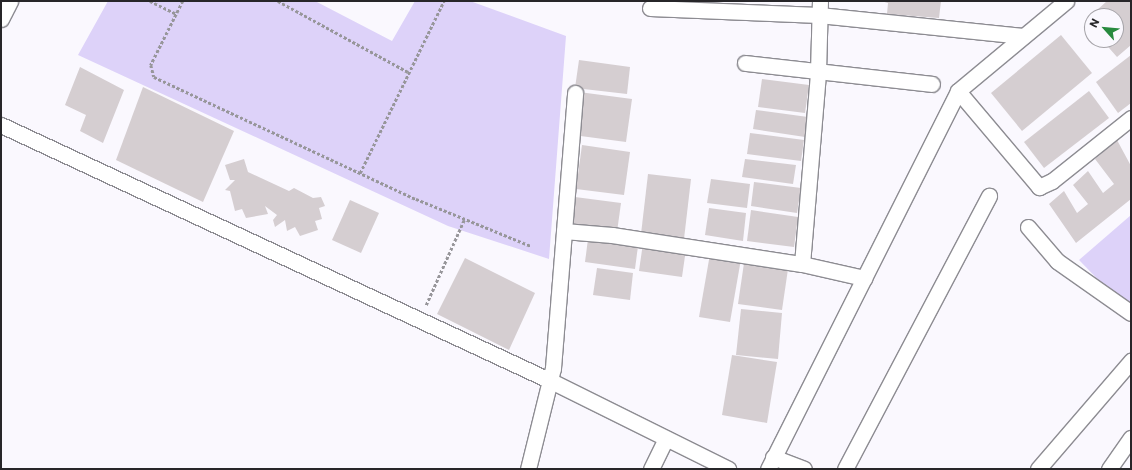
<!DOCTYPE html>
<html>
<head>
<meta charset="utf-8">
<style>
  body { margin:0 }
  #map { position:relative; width:1132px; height:470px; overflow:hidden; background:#faf8fe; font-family:Commissioner,sans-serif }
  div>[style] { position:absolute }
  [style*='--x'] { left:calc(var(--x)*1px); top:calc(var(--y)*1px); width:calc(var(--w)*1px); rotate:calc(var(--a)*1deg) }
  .green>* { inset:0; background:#ddd2f9 }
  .building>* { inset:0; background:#d5ced1 }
  .path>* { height:2.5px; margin-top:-1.25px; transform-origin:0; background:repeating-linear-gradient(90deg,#97969a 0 3px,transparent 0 5px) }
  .roads { filter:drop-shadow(1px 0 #8d8c92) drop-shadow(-1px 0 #8d8c92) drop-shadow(0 1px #8d8c92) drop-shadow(0 -1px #8d8c92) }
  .minor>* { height:15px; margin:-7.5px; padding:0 7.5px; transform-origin:7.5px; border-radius:7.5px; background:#fff }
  span { translate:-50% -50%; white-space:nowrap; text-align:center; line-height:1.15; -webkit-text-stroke:3.5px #faf8fe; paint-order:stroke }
  .frame { position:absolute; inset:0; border:2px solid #272629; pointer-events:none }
  .north { position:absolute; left:1084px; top:8px; width:40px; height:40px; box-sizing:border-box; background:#faf8fe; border:1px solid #a6a4a9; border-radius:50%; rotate:297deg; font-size:11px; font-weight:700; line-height:16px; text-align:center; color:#272629 }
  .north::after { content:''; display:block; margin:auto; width:14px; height:18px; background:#288a3e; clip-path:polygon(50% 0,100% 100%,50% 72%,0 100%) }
</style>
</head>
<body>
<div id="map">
  <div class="green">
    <div style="clip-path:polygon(108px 1px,315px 1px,392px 41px,415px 1px,470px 1px,566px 36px,549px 259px,448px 226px,78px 55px)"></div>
    <div style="clip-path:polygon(1131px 215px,1131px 307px,1115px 297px,1079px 260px)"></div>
  </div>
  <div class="building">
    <div style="clip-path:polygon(881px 1px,941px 1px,939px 18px,887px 14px,888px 3px)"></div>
    <div style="clip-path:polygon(1107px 1px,1131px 1px,1131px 45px,1117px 57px,1102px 40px,1116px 40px,1116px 16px,1092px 16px,1092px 29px,1085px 21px)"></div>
    <div style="clip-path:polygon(1061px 35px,1092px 73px,1022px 131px,991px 93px)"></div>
    <div style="clip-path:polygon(1131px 55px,1131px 103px,1118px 113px,1096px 82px)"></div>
    <div style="clip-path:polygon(579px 60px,630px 67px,627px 94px,575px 88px)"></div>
    <div style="clip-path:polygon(80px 67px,124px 90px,103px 143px,80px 131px,86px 115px,65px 105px)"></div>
    <div style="clip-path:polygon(762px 79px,809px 85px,805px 113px,758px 107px)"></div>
    <div style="clip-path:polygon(143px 87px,234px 131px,203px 202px,116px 160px)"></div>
    <div style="clip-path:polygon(1089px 91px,1109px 118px,1044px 168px,1024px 142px)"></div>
    <div style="clip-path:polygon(579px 92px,632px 99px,626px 142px,573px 135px)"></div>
    <div style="clip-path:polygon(756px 110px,808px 117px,805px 137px,753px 129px)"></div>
    <div style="clip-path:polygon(750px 133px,804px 140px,801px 161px,747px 154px)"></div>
    <div style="clip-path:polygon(1117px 140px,1131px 166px,1131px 199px,1076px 243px,1049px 204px,1064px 191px,1077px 213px,1088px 204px,1073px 185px,1088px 171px,1103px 193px,1114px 184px,1095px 159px)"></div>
    <div style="clip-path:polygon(582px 145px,630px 152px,624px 195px,576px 189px)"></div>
    <div style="clip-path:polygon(244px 159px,248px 172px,289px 191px,294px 188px,313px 198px,321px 197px,325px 206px,319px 208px,322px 219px,315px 221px,318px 230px,300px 236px,295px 227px,287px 231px,285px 220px,275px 227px,273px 220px,277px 215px,265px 206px,268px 214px,246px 218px,242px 209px,235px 211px,230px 191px,225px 190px,235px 180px,230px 180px,225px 165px)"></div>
    <div style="clip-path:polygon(745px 159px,796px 165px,793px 184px,742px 177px)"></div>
    <div style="clip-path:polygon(648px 174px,691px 179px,684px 239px,641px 234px)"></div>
    <div style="clip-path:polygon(711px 179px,750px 184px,747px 208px,707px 203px)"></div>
    <div style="clip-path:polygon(754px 182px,801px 188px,797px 213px,751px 206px)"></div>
    <div style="clip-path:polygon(575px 197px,621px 203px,617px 232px,571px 226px)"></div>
    <div style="clip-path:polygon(350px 200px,379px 213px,361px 253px,332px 240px)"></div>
    <div style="clip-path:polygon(709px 208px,746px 213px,743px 241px,705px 235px)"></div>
    <div style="clip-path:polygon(751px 210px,798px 217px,794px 247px,747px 241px)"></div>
    <div style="clip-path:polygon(588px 239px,638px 246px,635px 269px,585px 262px)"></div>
    <div style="clip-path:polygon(643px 243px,686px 249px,682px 277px,639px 271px)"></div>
    <div style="clip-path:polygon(710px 254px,741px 259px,730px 322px,699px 317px)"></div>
    <div style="clip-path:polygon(465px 258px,535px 293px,509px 350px,437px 314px)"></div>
    <div style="clip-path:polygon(744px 263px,788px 269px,782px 310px,738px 304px)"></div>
    <div style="clip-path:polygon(597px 268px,633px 273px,630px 300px,593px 295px)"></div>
    <div style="clip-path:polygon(741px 309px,782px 313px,778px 359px,736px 355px)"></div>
    <div style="clip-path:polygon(732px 355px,777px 362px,767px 423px,722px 415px)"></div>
  </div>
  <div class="path">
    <div style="--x:150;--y:1;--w:30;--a:26"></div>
    <div style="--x:183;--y:1;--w:72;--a:116.6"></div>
    <div style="--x:151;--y:65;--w:12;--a:76"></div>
    <div style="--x:154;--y:77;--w:289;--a:25"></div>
    <div style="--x:416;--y:199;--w:124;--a:22.2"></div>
    <div style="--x:278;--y:1;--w:148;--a:28.6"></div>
    <div style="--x:360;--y:173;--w:191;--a:-64"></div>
    <div style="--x:426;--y:305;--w:93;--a:-65.9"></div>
  </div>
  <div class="roads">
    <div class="minor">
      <div style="--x:650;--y:8;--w:169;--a:2.4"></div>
      <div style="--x:819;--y:15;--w:205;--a:5.9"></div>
      <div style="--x:1;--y:19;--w:20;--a:-63"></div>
      <div style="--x:745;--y:63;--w:188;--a:6.4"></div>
      <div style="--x:958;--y:91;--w:126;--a:49.8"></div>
      <div style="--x:1039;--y:187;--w:14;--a:-25"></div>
      <div style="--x:1052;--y:181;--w:101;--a:-38.6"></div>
      <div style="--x:1;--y:125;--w:607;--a:24.96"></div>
      <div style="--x:551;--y:381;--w:198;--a:26.4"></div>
      <div style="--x:1028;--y:227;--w:45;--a:49.5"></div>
      <div style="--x:1057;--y:261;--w:90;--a:35.1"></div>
      <div style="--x:564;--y:231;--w:48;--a:4.8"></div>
      <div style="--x:612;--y:235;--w:192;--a:8.7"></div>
      <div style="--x:802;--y:264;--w:64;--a:12.7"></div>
      <div style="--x:802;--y:264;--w:193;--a:-85.2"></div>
      <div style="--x:818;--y:72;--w:71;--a:-88.4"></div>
      <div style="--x:773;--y:457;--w:33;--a:21"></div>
      <div style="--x:528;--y:469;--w:104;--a:-76.1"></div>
      <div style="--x:553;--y:368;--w:276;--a:-85.4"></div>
      <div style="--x:651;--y:469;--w:34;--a:-64"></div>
      <div style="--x:768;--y:469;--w:423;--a:-63.3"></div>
      <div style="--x:958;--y:91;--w:141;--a:-39.8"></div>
      <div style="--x:845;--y:469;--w:309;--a:-62.2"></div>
      <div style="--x:1038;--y:469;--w:143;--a:-49.3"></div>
      <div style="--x:1109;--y:469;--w:38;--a:-55"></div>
    </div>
  </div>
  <div class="frame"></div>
  <div class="north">N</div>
</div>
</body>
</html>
